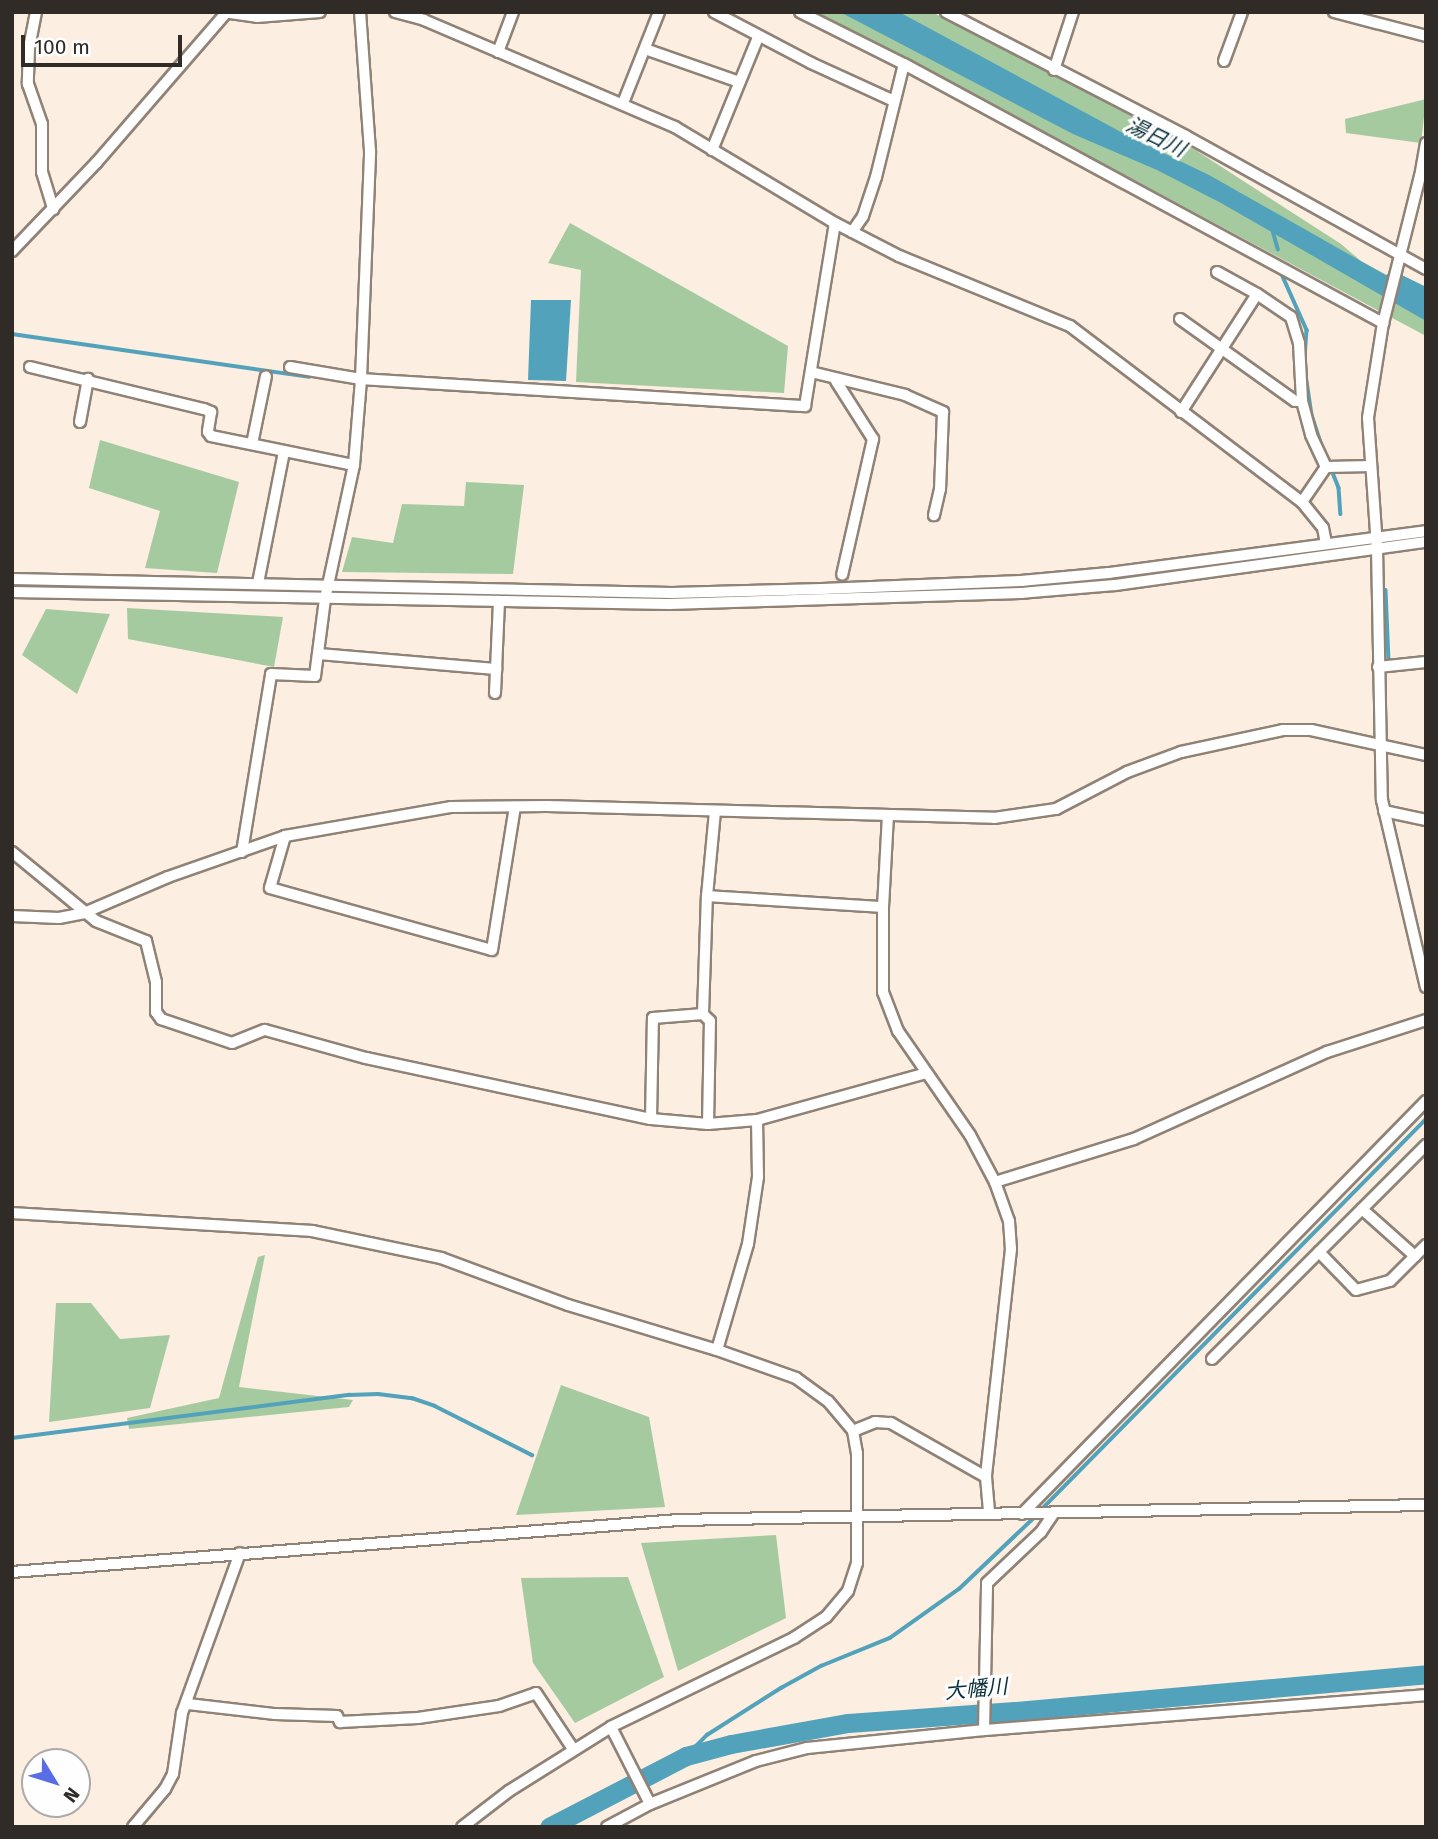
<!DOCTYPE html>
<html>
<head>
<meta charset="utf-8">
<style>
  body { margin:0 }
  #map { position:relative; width:1438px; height:1839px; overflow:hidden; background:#fceee0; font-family:"Fira Sans","Noto Sans JP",sans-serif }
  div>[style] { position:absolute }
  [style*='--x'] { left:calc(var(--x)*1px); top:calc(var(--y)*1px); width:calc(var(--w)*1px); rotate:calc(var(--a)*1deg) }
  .green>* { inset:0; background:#a5caa0 }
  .water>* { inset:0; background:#51a2ba }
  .stream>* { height:3.5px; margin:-1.75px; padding:0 1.75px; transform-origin:1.75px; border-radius:1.75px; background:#51a2ba }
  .river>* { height:19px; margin:-9.5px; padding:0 9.5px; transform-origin:9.5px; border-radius:9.5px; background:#51a2ba }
  .roads { filter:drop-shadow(2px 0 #8f8276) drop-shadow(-2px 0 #8f8276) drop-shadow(0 2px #8f8276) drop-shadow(0 -2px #8f8276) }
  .minor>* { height:10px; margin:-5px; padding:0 5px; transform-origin:5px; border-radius:5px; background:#fff }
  span { translate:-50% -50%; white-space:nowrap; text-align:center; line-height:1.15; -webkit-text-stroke:6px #fefefe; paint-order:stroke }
  .water-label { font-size:21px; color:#072f3a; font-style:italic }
  .frame { position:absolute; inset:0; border:14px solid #302b26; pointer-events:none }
  .north { position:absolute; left:21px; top:1748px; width:70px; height:70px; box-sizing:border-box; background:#fefefe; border:2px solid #acaaa8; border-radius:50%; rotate:128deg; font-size:19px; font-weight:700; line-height:28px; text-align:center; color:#302b26 }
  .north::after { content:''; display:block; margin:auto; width:24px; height:32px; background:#596de4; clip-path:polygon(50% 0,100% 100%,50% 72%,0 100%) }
  .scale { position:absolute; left:21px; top:35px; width:161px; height:32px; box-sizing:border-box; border:4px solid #302b26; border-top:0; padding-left:9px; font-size:21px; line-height:24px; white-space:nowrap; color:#302b26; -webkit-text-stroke:5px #fefefe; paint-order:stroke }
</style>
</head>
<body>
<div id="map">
  <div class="green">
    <div style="clip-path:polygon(807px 12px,932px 12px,1186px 144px,1341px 244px,1361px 261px,1426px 296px,1426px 336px,1104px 164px)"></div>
    <div style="clip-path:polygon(1426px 99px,1421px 143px,1346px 133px,1345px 119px)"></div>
    <div style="clip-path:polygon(570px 223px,788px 346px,784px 393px,576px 382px,581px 270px,548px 263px)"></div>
    <div style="clip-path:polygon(100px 440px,239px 482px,217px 573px,145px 568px,160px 511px,89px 488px)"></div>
    <div style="clip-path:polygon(466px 482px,524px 485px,513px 574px,342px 572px,352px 537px,393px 543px,402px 504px,464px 506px)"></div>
    <div style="clip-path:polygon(127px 608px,283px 617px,274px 667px,128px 639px)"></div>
    <div style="clip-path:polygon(46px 609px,110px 614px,77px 694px,22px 655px)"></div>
    <div style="clip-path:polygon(265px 1255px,239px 1387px,353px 1400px,349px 1407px,129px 1429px,127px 1418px,219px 1398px,258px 1257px)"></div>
    <div style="clip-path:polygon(56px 1303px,91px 1303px,120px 1339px,170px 1335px,150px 1408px,49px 1422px)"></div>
    <div style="clip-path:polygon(561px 1385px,649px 1417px,665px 1507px,516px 1515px)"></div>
    <div style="clip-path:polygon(776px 1535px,786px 1618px,678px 1671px,641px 1543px)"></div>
    <div style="clip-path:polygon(628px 1577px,664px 1677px,575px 1723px,533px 1663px,521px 1578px)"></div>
  </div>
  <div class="water">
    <div style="clip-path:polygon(840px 12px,899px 12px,1132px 138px,1209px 175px,1426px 298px,1426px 321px,1221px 203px,1157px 170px,1073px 134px)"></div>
    <div style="clip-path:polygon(531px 300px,571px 300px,566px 381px,528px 380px)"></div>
  </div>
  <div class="stream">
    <div style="--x:1273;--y:231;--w:19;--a:74"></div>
    <div style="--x:1281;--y:272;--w:64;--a:65.9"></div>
    <div style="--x:1307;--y:330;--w:27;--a:94"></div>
    <div style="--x:12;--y:334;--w:300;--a:8.2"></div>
    <div style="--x:1306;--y:375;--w:40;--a:81.5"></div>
    <div style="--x:1312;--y:415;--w:36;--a:72"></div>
    <div style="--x:392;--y:386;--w:408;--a:3.5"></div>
    <div style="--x:1333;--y:473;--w:16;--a:68"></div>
    <div style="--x:1339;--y:488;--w:26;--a:86"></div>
    <div style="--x:1386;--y:590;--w:72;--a:87.6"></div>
    <div style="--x:12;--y:1438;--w:340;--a:-7.3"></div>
    <div style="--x:349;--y:1395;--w:29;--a:-2"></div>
    <div style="--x:378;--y:1394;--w:34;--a:7"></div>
    <div style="--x:412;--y:1398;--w:24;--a:19"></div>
    <div style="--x:435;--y:1406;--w:109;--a:26.8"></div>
    <div style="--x:1042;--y:1509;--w:547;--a:-45.44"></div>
    <div style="--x:686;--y:1756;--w:30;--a:-45"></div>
    <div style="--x:707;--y:1735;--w:88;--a:-32.4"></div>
    <div style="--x:781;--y:1688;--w:46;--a:-28.8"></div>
    <div style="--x:821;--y:1666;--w:74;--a:-22.1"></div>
    <div style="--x:890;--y:1638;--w:85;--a:-35.4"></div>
    <div style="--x:959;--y:1589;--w:108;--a:-43.5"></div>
  </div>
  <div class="river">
    <div style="--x:1393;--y:281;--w:37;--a:26"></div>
    <div style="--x:549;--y:1827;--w:154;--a:-27.4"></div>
    <div style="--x:686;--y:1756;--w:47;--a:-14.9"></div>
    <div style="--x:731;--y:1744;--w:119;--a:-10.2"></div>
    <div style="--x:848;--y:1723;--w:167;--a:-4.1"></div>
    <div style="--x:1015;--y:1711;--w:413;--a:-5.1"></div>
  </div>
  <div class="roads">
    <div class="minor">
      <div style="--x:36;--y:12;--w:37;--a:101"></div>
      <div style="--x:29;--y:48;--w:36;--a:92"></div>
      <div style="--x:28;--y:84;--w:42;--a:70.7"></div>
      <div style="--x:42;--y:124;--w:48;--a:90"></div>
      <div style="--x:42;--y:172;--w:39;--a:73"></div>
      <div style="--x:223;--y:12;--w:34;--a:8"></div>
      <div style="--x:257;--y:17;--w:63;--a:-4.5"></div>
      <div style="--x:395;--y:12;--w:30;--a:15"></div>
      <div style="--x:424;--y:20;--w:273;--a:23.1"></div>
      <div style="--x:675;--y:127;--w:187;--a:31"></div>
      <div style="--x:835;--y:223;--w:72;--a:27.3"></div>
      <div style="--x:899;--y:256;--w:185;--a:22.3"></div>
      <div style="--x:1070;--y:326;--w:291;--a:37.2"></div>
      <div style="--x:1302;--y:502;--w:33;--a:51"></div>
      <div style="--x:1323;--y:528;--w:16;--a:79"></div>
      <div style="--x:714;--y:12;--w:110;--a:27.7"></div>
      <div style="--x:811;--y:63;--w:91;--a:24.6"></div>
      <div style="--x:800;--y:12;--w:116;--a:26.6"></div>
      <div style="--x:904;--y:64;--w:545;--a:28.4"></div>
      <div style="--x:946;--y:12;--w:270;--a:27.3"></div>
      <div style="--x:1186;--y:136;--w:274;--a:29"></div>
      <div style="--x:1334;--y:12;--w:95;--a:14.6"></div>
      <div style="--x:645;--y:49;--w:100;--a:19.3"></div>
      <div style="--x:498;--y:52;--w:43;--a:-69.4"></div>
      <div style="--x:1224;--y:61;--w:52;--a:-69.8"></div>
      <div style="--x:1054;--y:70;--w:61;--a:-71.9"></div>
      <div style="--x:623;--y:103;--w:98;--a:-68.4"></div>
      <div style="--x:1426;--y:143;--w:34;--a:100"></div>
      <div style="--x:1420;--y:176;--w:152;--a:104.1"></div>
      <div style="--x:1383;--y:323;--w:96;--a:99"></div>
      <div style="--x:1368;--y:418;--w:130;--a:86"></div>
      <div style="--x:1377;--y:548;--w:252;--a:88.9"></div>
      <div style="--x:1382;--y:800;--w:192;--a:76.8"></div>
      <div style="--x:712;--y:150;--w:122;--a:-67.8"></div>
      <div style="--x:852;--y:232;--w:19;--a:-55"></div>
      <div style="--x:863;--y:216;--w:41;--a:-71.6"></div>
      <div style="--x:876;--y:177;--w:116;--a:-76.1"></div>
      <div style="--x:12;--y:251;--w:123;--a:-46.3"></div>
      <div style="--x:97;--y:162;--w:198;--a:-49.1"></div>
      <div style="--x:1217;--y:272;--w:46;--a:28.8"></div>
      <div style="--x:1180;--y:319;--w:141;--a:35.5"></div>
      <div style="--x:1295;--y:401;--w:7;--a:0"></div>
      <div style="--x:30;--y:367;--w:179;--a:13.6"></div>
      <div style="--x:204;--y:409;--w:8;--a:23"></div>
      <div style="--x:211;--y:412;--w:20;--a:99"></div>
      <div style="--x:208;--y:432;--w:5;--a:53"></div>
      <div style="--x:211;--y:436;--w:146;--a:11.5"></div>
      <div style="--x:290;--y:367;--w:72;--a:9.6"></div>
      <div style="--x:361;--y:379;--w:445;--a:3.5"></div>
      <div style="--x:805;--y:406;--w:185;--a:-80.7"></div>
      <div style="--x:811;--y:372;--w:97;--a:13.7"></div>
      <div style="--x:905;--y:395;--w:42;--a:24.1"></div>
      <div style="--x:943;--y:412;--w:77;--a:92.2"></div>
      <div style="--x:940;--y:489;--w:27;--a:103"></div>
      <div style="--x:836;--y:381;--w:69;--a:57.5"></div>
      <div style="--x:873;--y:439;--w:139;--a:102.8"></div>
      <div style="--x:1181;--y:412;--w:140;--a:-57.2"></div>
      <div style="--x:1257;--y:294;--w:41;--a:34.1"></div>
      <div style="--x:1291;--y:317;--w:27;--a:73"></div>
      <div style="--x:1299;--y:343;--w:58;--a:87"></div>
      <div style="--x:1302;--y:401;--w:35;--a:75"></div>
      <div style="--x:1311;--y:435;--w:35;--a:65"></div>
      <div style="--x:80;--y:422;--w:44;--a:-79.5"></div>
      <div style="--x:252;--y:444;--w:69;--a:-78.4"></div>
      <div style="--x:1302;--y:502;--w:42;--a:-55.6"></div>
      <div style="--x:1326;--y:467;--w:45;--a:-1.3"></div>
      <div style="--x:12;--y:579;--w:660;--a:1.22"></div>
      <div style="--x:672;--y:593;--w:150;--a:-1.5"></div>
      <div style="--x:822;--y:589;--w:199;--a:-2.3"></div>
      <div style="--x:1021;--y:581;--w:88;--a:-5.2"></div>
      <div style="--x:1109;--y:573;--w:320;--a:-7.5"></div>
      <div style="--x:258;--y:583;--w:134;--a:-78.8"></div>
      <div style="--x:12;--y:592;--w:657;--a:1.05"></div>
      <div style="--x:669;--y:604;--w:352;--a:-1.8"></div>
      <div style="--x:1021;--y:593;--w:94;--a:-4.9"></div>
      <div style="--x:1115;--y:585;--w:314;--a:-7.9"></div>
      <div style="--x:318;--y:654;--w:179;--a:4.8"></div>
      <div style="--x:1378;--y:667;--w:48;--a:-5.9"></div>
      <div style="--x:495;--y:693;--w:92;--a:-87.5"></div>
      <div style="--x:1384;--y:811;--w:43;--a:12.1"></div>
      <div style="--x:888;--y:815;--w:92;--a:93.1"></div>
      <div style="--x:883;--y:907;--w:85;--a:90"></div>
      <div style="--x:883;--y:992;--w:42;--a:69"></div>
      <div style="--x:898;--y:1031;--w:126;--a:55.3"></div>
      <div style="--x:970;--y:1135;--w:53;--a:62"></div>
      <div style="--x:995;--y:1182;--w:41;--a:70.3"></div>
      <div style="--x:1009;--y:1221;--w:28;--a:86"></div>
      <div style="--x:1011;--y:1249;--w:229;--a:96.3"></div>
      <div style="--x:986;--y:1477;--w:37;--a:85"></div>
      <div style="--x:285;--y:836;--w:54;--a:106.1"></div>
      <div style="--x:270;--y:888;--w:230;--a:15.6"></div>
      <div style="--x:492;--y:950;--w:145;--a:-80.9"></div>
      <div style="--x:12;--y:852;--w:109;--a:39.4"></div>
      <div style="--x:96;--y:921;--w:54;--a:21.8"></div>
      <div style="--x:146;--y:941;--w:42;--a:76.3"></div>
      <div style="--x:156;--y:982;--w:30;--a:90"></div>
      <div style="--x:156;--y:1012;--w:9;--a:54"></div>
      <div style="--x:161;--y:1019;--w:75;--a:18.7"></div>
      <div style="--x:232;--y:1043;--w:35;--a:-22"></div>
      <div style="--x:265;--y:1030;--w:105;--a:15.5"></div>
      <div style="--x:366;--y:1058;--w:291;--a:12.1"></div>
      <div style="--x:651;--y:1119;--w:57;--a:5"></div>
      <div style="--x:708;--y:1124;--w:49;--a:-4.7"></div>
      <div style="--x:757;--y:1120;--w:176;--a:-15.5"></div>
      <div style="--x:242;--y:852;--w:180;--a:-80.7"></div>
      <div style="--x:271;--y:674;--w:44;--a:2.6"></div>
      <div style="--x:315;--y:676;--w:78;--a:-82.6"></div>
      <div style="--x:325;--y:599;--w:137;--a:-77.8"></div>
      <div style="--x:354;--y:465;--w:86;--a:-85.3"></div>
      <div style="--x:361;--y:379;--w:228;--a:-87.7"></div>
      <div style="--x:370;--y:151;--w:139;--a:-94.1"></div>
      <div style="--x:707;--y:896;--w:176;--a:3.6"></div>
      <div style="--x:12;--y:916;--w:47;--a:2.4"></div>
      <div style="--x:59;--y:918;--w:25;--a:-11"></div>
      <div style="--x:84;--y:913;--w:91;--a:-23.2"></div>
      <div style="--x:168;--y:877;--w:124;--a:-19.3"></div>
      <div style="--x:285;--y:836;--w:169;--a:-9.9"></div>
      <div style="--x:451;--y:807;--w:96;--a:-0.6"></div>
      <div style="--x:547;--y:806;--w:447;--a:1.5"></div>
      <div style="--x:994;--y:818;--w:63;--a:-8.3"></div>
      <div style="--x:1056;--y:809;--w:80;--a:-27.5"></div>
      <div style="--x:1127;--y:772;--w:58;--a:-20.3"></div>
      <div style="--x:1181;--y:752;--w:104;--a:-12.2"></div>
      <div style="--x:1283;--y:730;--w:28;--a:0"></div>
      <div style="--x:1311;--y:730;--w:118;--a:12.3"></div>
      <div style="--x:651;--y:1119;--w:101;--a:-88.9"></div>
      <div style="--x:653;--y:1018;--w:50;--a:-4.6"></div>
      <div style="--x:708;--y:1124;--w:103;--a:-88.9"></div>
      <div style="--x:710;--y:1021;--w:10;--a:-135"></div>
      <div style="--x:703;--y:1014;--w:118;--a:-88.1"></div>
      <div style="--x:707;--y:896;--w:85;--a:-84.6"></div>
      <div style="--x:995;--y:1182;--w:145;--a:-17.2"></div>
      <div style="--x:1134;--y:1139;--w:212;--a:-24.3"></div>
      <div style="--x:1327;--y:1052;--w:104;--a:-17.9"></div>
      <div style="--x:1362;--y:1209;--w:71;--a:41.6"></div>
      <div style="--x:12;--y:1213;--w:301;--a:3.4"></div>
      <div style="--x:312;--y:1231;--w:132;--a:11.8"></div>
      <div style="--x:441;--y:1258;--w:135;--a:20.3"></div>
      <div style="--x:568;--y:1305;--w:156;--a:16.8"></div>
      <div style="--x:717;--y:1350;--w:84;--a:19.5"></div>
      <div style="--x:796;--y:1378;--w:39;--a:36"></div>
      <div style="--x:828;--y:1401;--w:39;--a:50"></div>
      <div style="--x:853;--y:1431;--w:22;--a:80"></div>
      <div style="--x:857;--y:1453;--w:110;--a:90"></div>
      <div style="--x:857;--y:1563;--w:29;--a:108"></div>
      <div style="--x:848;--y:1591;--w:34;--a:130"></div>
      <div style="--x:826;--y:1617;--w:38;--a:147"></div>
      <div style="--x:794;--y:1638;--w:203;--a:154.1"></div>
      <div style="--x:611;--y:1727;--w:120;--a:147.9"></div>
      <div style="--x:509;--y:1791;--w:59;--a:142.5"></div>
      <div style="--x:1319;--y:1252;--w:53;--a:45.8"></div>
      <div style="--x:1356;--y:1290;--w:35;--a:-15"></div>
      <div style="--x:1390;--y:1281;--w:51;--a:-45"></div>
      <div style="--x:717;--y:1350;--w:110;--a:-73.7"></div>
      <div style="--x:748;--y:1244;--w:68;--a:-81.5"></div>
      <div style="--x:758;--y:1177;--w:57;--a:-91"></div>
      <div style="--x:1212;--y:1359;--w:303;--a:-45"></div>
      <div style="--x:853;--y:1431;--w:24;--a:-22"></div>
      <div style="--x:875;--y:1422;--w:16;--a:4"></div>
      <div style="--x:891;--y:1423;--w:109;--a:29.6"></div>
      <div style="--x:1022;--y:1514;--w:578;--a:-45.63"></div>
      <div style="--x:12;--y:1572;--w:668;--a:-4.46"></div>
      <div style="--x:678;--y:1520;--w:748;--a:-1.15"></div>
      <div style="--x:188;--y:1704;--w:88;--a:6.6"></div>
      <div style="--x:275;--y:1714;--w:62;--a:1.8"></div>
      <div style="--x:337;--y:1716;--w:7;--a:63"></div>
      <div style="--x:340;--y:1722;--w:78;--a:-2.9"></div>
      <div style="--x:418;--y:1718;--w:82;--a:-8.4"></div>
      <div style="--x:499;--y:1706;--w:39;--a:-19"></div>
      <div style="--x:536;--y:1693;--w:67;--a:56.5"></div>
      <div style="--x:611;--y:1727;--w:86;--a:63.1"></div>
      <div style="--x:984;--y:1730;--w:147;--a:-88.8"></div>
      <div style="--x:987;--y:1583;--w:74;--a:-43.4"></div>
      <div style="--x:1041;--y:1532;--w:22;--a:-56"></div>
      <div style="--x:133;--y:1827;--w:50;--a:-49.9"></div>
      <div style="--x:165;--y:1789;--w:17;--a:-62"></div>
      <div style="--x:173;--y:1774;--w:62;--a:-81.6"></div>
      <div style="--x:182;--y:1713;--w:170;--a:-70.1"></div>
      <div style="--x:607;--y:1827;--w:49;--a:-28.1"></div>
      <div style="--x:650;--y:1804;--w:114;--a:-22.1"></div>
      <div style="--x:756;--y:1761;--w:53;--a:-14.3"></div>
      <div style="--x:807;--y:1748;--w:178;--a:-5.8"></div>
      <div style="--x:984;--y:1730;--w:443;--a:-4.5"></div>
    </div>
  </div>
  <div class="water-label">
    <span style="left:1156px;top:137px;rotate:26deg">湯日川</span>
    <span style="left:976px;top:1689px;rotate:-5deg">大幡川</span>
  </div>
  <div class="frame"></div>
  <div class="north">N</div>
  <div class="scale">100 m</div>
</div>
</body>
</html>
